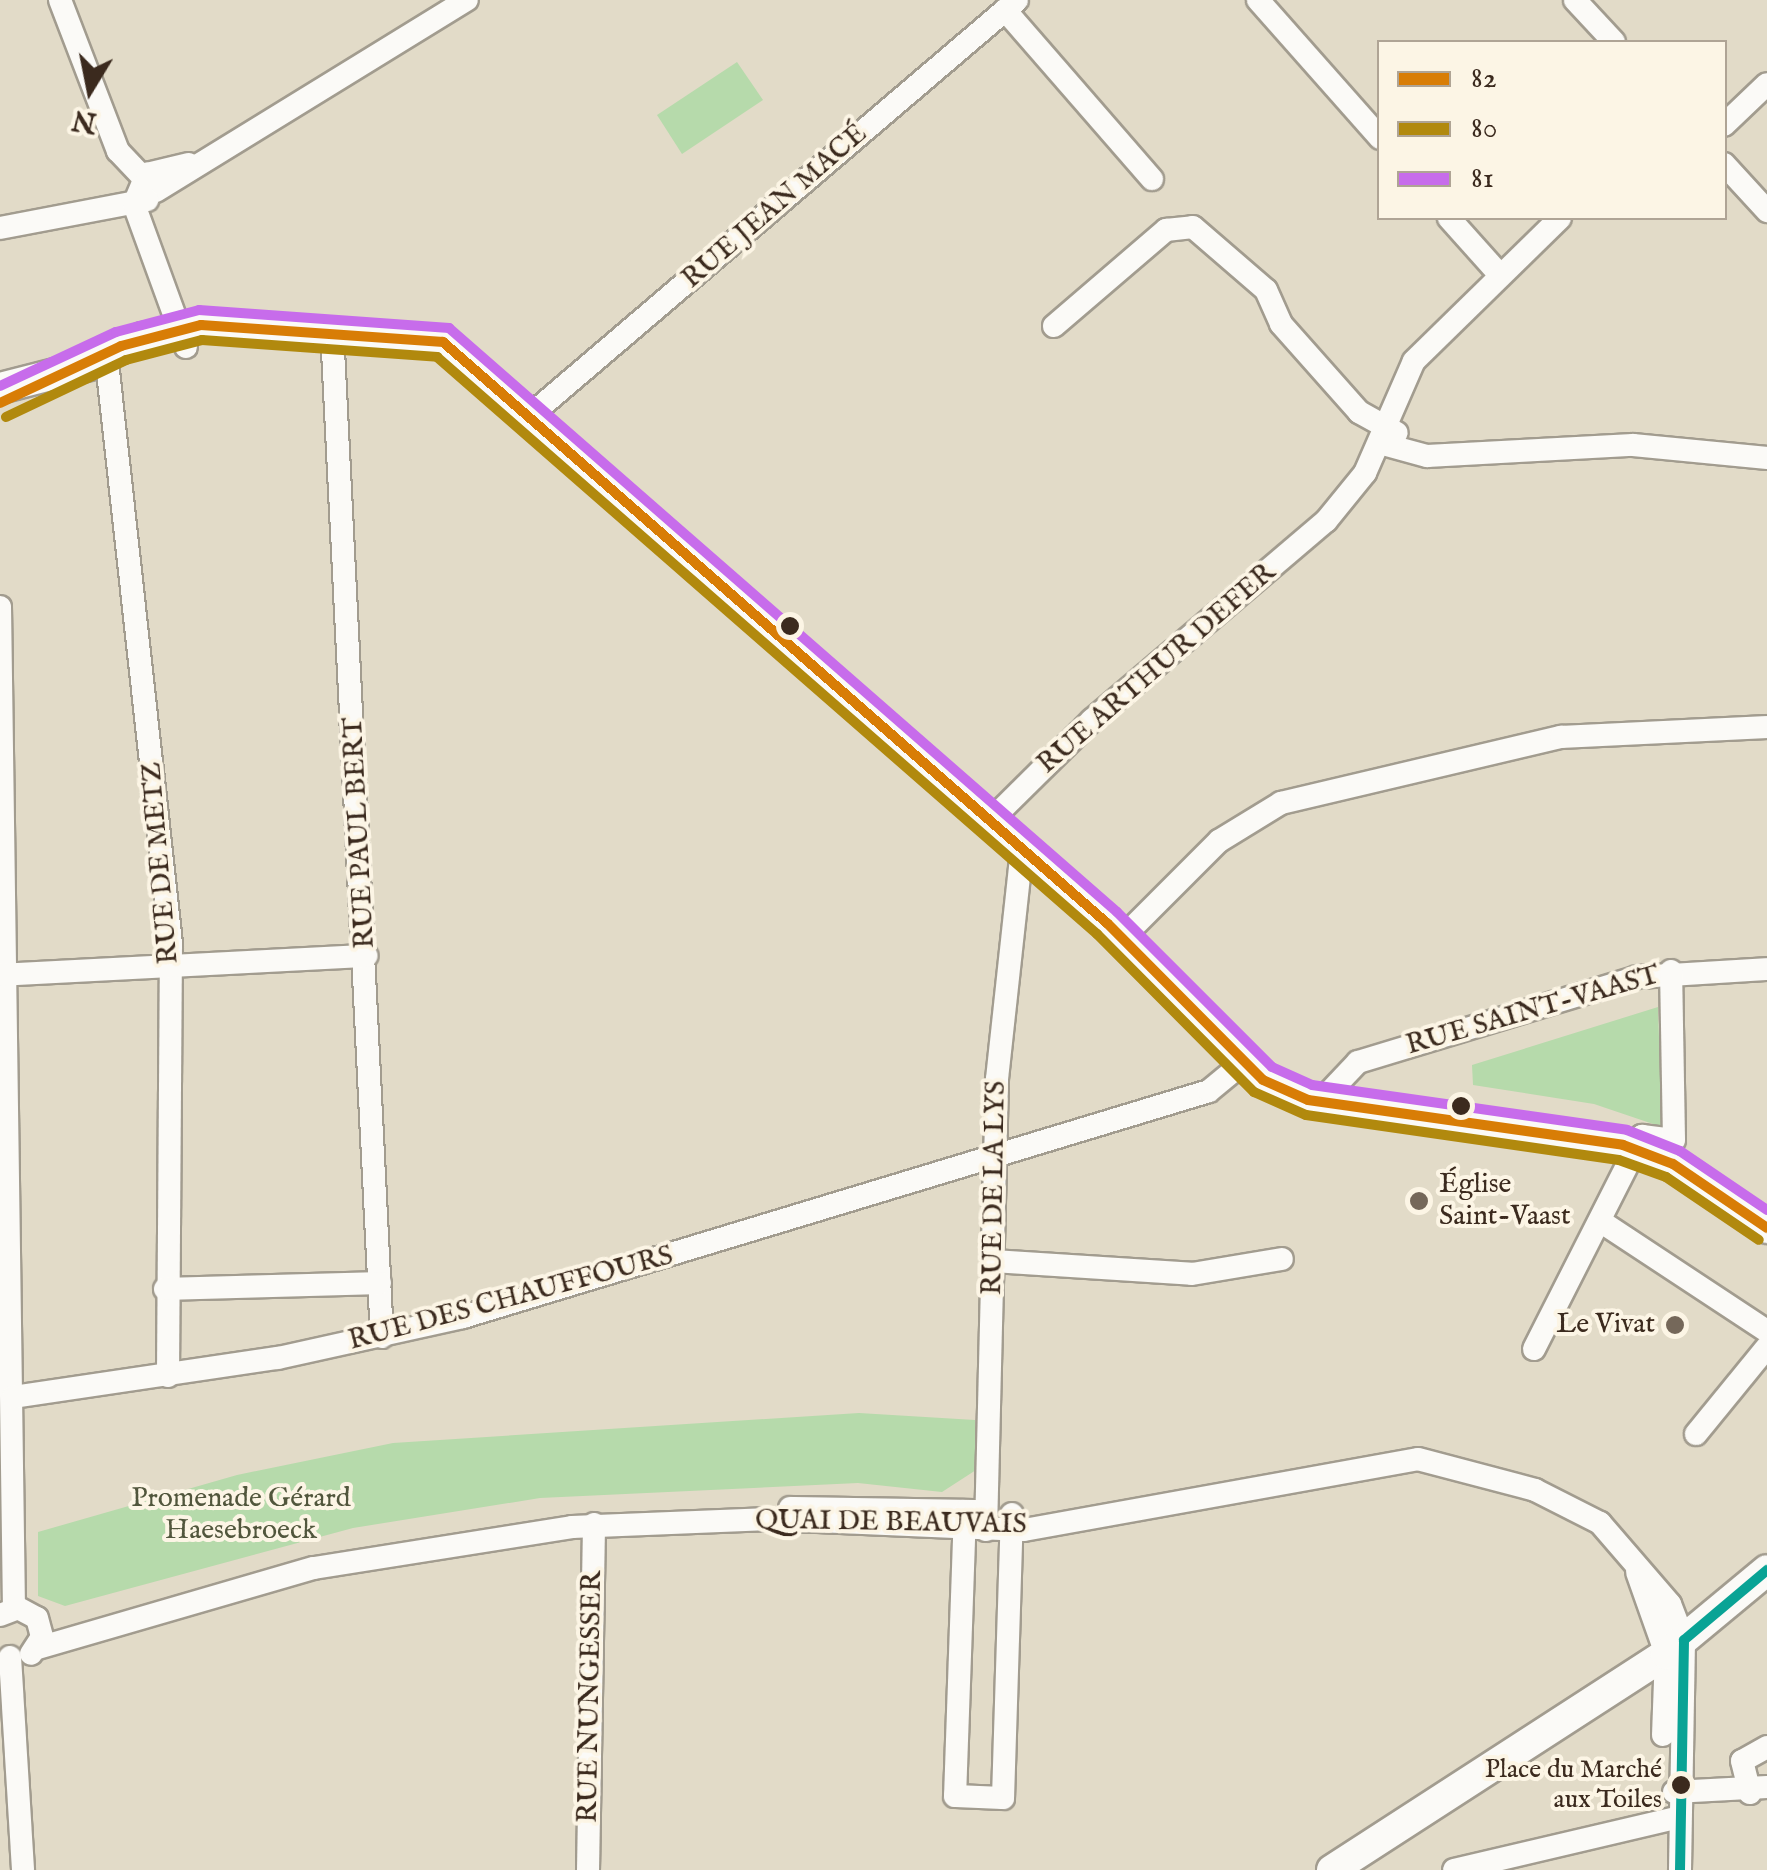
<!DOCTYPE html>
<html>
<head>
<meta charset="utf-8">
<style>
  body { margin:0 }
  #map { position:relative; width:1767px; height:1870px; overflow:hidden; background:#e2dbc8; font-family:"IM FELL English",serif }
  div>[style] { position:absolute }
  [style*='--x'] { left:calc(var(--x)*1px); top:calc(var(--y)*1px); width:calc(var(--w)*1px); rotate:calc(var(--a)*1deg) }
  .green>* { inset:0; background:#b6daab }
  .roads { filter:drop-shadow(2px 0 #a29c8f) drop-shadow(-2px 0 #a29c8f) drop-shadow(0 2px #a29c8f) drop-shadow(0 -2px #a29c8f) }
  .minor>* { height:22px; margin:-11px; padding:0 11px; transform-origin:11px; border-radius:11px; background:#fbfaf7 }
  .major>* { height:30px; margin:-15px; padding:0 15px; transform-origin:15px; border-radius:15px; background:#fbfaf7 }
  .bus-1>* { height:10px; margin:-5px; padding:0 5px; transform-origin:5px; border-radius:5px; background:#d87d06 }
  .bus-2>* { height:10px; margin:-5px; padding:0 5px; transform-origin:5px; border-radius:5px; background:#b1890e }
  .bus-3>* { height:10px; margin:-5px; padding:0 5px; transform-origin:5px; border-radius:5px; background:#c76ceb }
  .bus-4>* { height:10px; margin:-5px; padding:0 5px; transform-origin:5px; border-radius:5px; background:#09a395 }
  .dots>* { width:28px; height:28px; translate:-50% -50%; box-sizing:border-box; border:5px solid #fcf5e5; border-radius:50% }
  span { translate:-50% -50%; white-space:nowrap; text-align:center; line-height:1.15; -webkit-text-stroke:8px #fcf5e5; paint-order:stroke }
  .bus-label { font-size:26px; color:#3b2a1e }
  .right { translate:-100% -50%; text-align:right }
  .street-label { font-size:28px; color:#3b2a1e }
  .poi-label { font-size:28px; color:#3b2a1e }
  .left { translate:0 -50%; text-align:left }
  .park-label { font-size:28px; color:#51563c }
  .legend { position:absolute; left:1377px; top:40px; width:350px; height:180px; box-sizing:border-box; background:#fcf5e5; border:2px solid #afa495; margin:0; padding:12px 18px; list-style:none; font-size:30px; color:#3b2a1e }
  .legend li { display:flex; align-items:center; gap:20px; height:50px }
  .legend b { width:50px; border:2px solid #afa495 }
  .north { position:absolute; left:40px; top:40px; width:100px; height:100px; -webkit-text-stroke:8px #fcf5e5; paint-order:stroke; rotate:190deg; font-size:28px; font-weight:700; line-height:40px; text-align:center; color:#3b2a1e }
  .north::after { content:''; display:block; margin:auto; width:35px; height:45px; background:#3b2a1e; clip-path:polygon(50% 0,100% 100%,50% 72%,0 100%) }
</style>
</head>
<body>
<div id="map">
  <div class="green">
    <div style="clip-path:polygon(737px 62px,763px 100px,682px 154px,657px 115px)"></div>
    <div style="clip-path:polygon(1658px 1007px,1662px 1127px,1594px 1104px,1473px 1085px,1472px 1065px)"></div>
    <div style="clip-path:polygon(859px 1413px,975px 1420px,976px 1470px,942px 1492px,858px 1483px,540px 1498px,353px 1528px,65px 1606px,38px 1596px,38px 1532px,237px 1475px,393px 1443px)"></div>
  </div>
  <div class="roads">
    <div class="minor">
      <div style="--x:60;--y:0;--w:162;--a:69"></div>
      <div style="--x:118;--y:151;--w:52;--a:46.5"></div>
      <div style="--x:1258;--y:0;--w:184;--a:48.5"></div>
      <div style="--x:1575;--y:0;--w:57;--a:47.1"></div>
      <div style="--x:1005;--y:10;--w:224;--a:49"></div>
      <div style="--x:1724;--y:125;--w:59;--a:-43.6"></div>
      <div style="--x:1724;--y:164;--w:64;--a:47.5"></div>
      <div style="--x:156;--y:191;--w:365;--a:-31.6"></div>
      <div style="--x:1449;--y:218;--w:76;--a:48.2"></div>
      <div style="--x:0;--y:228;--w:150;--a:-10.8"></div>
      <div style="--x:1054;--y:326;--w:148;--a:-40.6"></div>
      <div style="--x:1166;--y:230;--w:27;--a:-6"></div>
      <div style="--x:1193;--y:227;--w:96;--a:40.8"></div>
      <div style="--x:1266;--y:290;--w:37;--a:66"></div>
      <div style="--x:1281;--y:324;--w:118;--a:48.4"></div>
      <div style="--x:1359;--y:412;--w:43;--a:28.9"></div>
      <div style="--x:332;--y:330;--w:1008;--a:87.16"></div>
      <div style="--x:186;--y:347;--w:152;--a:-110"></div>
      <div style="--x:134;--y:204;--w:33;--a:-67"></div>
      <div style="--x:147;--y:174;--w:43;--a:-13.4"></div>
      <div style="--x:106;--y:353;--w:595;--a:83.72"></div>
      <div style="--x:171;--y:944;--w:432;--a:90.4"></div>
      <div style="--x:533;--y:413;--w:636;--a:-40.47"></div>
      <div style="--x:1379;--y:443;--w:50;--a:15.2"></div>
      <div style="--x:1427;--y:456;--w:206;--a:-3.1"></div>
      <div style="--x:1633;--y:445;--w:135;--a:5.5"></div>
      <div style="--x:0;--y:607;--w:1001;--a:89.2"></div>
      <div style="--x:991;--y:820;--w:142;--a:-44.7"></div>
      <div style="--x:1092;--y:720;--w:307;--a:-40.4"></div>
      <div style="--x:1326;--y:521;--w:62;--a:-50.9"></div>
      <div style="--x:1365;--y:473;--w:122;--a:-66.4"></div>
      <div style="--x:1414;--y:361;--w:204;--a:-44.4"></div>
      <div style="--x:1123;--y:937;--w:136;--a:-45"></div>
      <div style="--x:1219;--y:841;--w:73;--a:-31.5"></div>
      <div style="--x:1281;--y:803;--w:288;--a:-13.3"></div>
      <div style="--x:1561;--y:737;--w:206;--a:-2.8"></div>
      <div style="--x:0;--y:975;--w:367;--a:-3"></div>
      <div style="--x:1320;--y:1102;--w:55;--a:-46.5"></div>
      <div style="--x:1358;--y:1062;--w:292;--a:-16.9"></div>
      <div style="--x:1637;--y:977;--w:130;--a:-3.5"></div>
      <div style="--x:1600;--y:1221;--w:200;--a:33.4"></div>
      <div style="--x:993;--y:1261;--w:199;--a:3.7"></div>
      <div style="--x:1192;--y:1274;--w:91;--a:-9.5"></div>
      <div style="--x:165;--y:1289;--w:215;--a:-1.6"></div>
      <div style="--x:1534;--y:1349;--w:239;--a:-63.1"></div>
      <div style="--x:1642;--y:1136;--w:32;--a:7"></div>
      <div style="--x:1674;--y:1140;--w:169;--a:-91"></div>
      <div style="--x:13;--y:1397;--w:268;--a:-8.4"></div>
      <div style="--x:278;--y:1358;--w:189;--a:-12.5"></div>
      <div style="--x:463;--y:1317;--w:779;--a:-16.85"></div>
      <div style="--x:1209;--y:1091;--w:44;--a:-39.5"></div>
      <div style="--x:1696;--y:1434;--w:112;--a:-50.8"></div>
      <div style="--x:790;--y:1508;--w:188;--a:0.9"></div>
      <div style="--x:965;--y:1511;--w:285;--a:92"></div>
      <div style="--x:955;--y:1796;--w:48;--a:2.4"></div>
      <div style="--x:1003;--y:1798;--w:284;--a:-88.2"></div>
      <div style="--x:986;--y:1530;--w:451;--a:-88.6"></div>
      <div style="--x:997;--y:1079;--w:232;--a:-83.8"></div>
      <div style="--x:1637;--y:1572;--w:87;--a:70.5"></div>
      <div style="--x:1666;--y:1654;--w:81;--a:92.1"></div>
      <div style="--x:0;--y:1615;--w:19;--a:-21"></div>
      <div style="--x:18;--y:1608;--w:21;--a:28"></div>
      <div style="--x:37;--y:1618;--w:20;--a:75"></div>
      <div style="--x:42;--y:1637;--w:20;--a:123"></div>
      <div style="--x:38;--y:1648;--w:287;--a:-16.2"></div>
      <div style="--x:314;--y:1568;--w:261;--a:-9"></div>
      <div style="--x:572;--y:1527;--w:198;--a:-2.3"></div>
      <div style="--x:770;--y:1519;--w:254;--a:2.5"></div>
      <div style="--x:1024;--y:1530;--w:400;--a:-10.2"></div>
      <div style="--x:1418;--y:1459;--w:121;--a:14.8"></div>
      <div style="--x:1535;--y:1490;--w:73;--a:26.9"></div>
      <div style="--x:1600;--y:1523;--w:107;--a:49.2"></div>
      <div style="--x:1670;--y:1604;--w:39;--a:69"></div>
      <div style="--x:1684;--y:1640;--w:230;--a:91"></div>
      <div style="--x:10;--y:1657;--w:213;--a:86.5"></div>
      <div style="--x:1674;--y:1792;--w:93;--a:-3.1"></div>
      <div style="--x:1750;--y:1793;--w:33;--a:-104"></div>
      <div style="--x:1742;--y:1761;--w:29;--a:-29"></div>
      <div style="--x:588;--y:1870;--w:346;--a:-89"></div>
      <div style="--x:1454;--y:1870;--w:227;--a:-13.2"></div>
    </div>
    <div class="major">
      <div style="--x:77;--y:368;--w:72;--a:-24.4"></div>
      <div style="--x:143;--y:338;--w:67;--a:-11.1"></div>
      <div style="--x:209;--y:325;--w:235;--a:4.2"></div>
      <div style="--x:443;--y:342;--w:882;--a:41.19"></div>
      <div style="--x:1107;--y:923;--w:221;--a:45.2"></div>
      <div style="--x:1263;--y:1080;--w:49;--a:24"></div>
      <div style="--x:1308;--y:1100;--w:318;--a:8.1"></div>
      <div style="--x:1623;--y:1145;--w:53;--a:20.8"></div>
      <div style="--x:1673;--y:1164;--w:114;--a:34.2"></div>
      <div style="--x:0;--y:388;--w:97;--a:-14.3"></div>
      <div style="--x:1332;--y:1870;--w:398;--a:-32.9"></div>
      <div style="--x:1666;--y:1654;--w:131;--a:-39.7"></div>
    </div>
  </div>
  <div class="bus-1">
    <div style="--x:0;--y:403;--w:134;--a:-25.2"></div>
    <div style="--x:121;--y:346;--w:83;--a:-14.7"></div>
    <div style="--x:201;--y:325;--w:243;--a:4"></div>
    <div style="--x:443;--y:342;--w:882;--a:41.19"></div>
    <div style="--x:1107;--y:923;--w:221;--a:45.2"></div>
    <div style="--x:1263;--y:1080;--w:49;--a:24"></div>
    <div style="--x:1308;--y:1100;--w:318;--a:8.1"></div>
    <div style="--x:1623;--y:1145;--w:53;--a:20.8"></div>
    <div style="--x:1673;--y:1164;--w:114;--a:34.2"></div>
  </div>
  <div class="bus-2">
    <div style="--x:6;--y:417;--w:133;--a:-25.4"></div>
    <div style="--x:126;--y:360;--w:79;--a:-14.7"></div>
    <div style="--x:202;--y:340;--w:236;--a:4.1"></div>
    <div style="--x:437;--y:357;--w:877;--a:41.16"></div>
    <div style="--x:1097;--y:934;--w:223;--a:45.2"></div>
    <div style="--x:1254;--y:1092;--w:57;--a:23.9"></div>
    <div style="--x:1306;--y:1115;--w:316;--a:8.2"></div>
    <div style="--x:1619;--y:1160;--w:50;--a:19.9"></div>
    <div style="--x:1666;--y:1177;--w:112;--a:34.1"></div>
  </div>
  <div class="bus-3">
    <div style="--x:0;--y:386;--w:128;--a:-25"></div>
    <div style="--x:116;--y:332;--w:86;--a:-14.8"></div>
    <div style="--x:199;--y:310;--w:251;--a:4.1"></div>
    <div style="--x:449;--y:328;--w:887;--a:41.16"></div>
    <div style="--x:1117;--y:912;--w:219;--a:45"></div>
    <div style="--x:1272;--y:1067;--w:44;--a:24.2"></div>
    <div style="--x:1312;--y:1085;--w:318;--a:8.1"></div>
    <div style="--x:1627;--y:1130;--w:57;--a:21.6"></div>
    <div style="--x:1680;--y:1151;--w:105;--a:34.1"></div>
  </div>
  <div class="bus-4">
    <div style="--x:1680;--y:1870;--w:230;--a:-89"></div>
    <div style="--x:1684;--y:1640;--w:109;--a:-40.1"></div>
  </div>
  <div class="dots">
    <div style="left:790px;top:626px;background:#3b2a1e"></div>
    <div style="left:1461px;top:1106px;background:#3b2a1e"></div>
    <div style="left:1419px;top:1201px;background:#75685a"></div>
    <div style="left:1675px;top:1325px;background:#75685a"></div>
    <div style="left:1681px;top:1785px;background:#3b2a1e"></div>
  </div>
  <div class="bus-label">
    <span class="right" style="left:1662px;top:1785px">Place du Marché<br>aux Toiles</span>
  </div>
  <div class="street-label">
    <span style="left:775px;top:207px;rotate:-41deg">RUE JEAN MACÉ</span>
    <span style="left:1157px;top:669px;rotate:-41deg">RUE ARTHUR DEFER</span>
    <span style="left:360px;top:833px;rotate:-93deg">RUE PAUL BERT</span>
    <span style="left:161px;top:863px;rotate:-95deg">RUE DE METZ</span>
    <span style="left:1533px;top:1011px;rotate:-16deg">RUE SAINT-VAAST</span>
    <span style="left:995px;top:1188px;rotate:-89deg">RUE DE LA LYS</span>
    <span style="left:511px;top:1299px;rotate:-15deg">RUE DES CHAUFFOURS</span>
    <span style="left:891px;top:1523px;rotate:1deg">QUAI DE BEAUVAIS</span>
    <span style="left:591px;top:1697px;rotate:-89deg">RUE NUNGESSER</span>
  </div>
  <div class="poi-label">
    <span class="left" style="left:1439px;top:1201px">Église<br>Saint-Vaast</span>
    <span class="right" style="left:1655px;top:1325px">Le Vivat</span>
  </div>
  <div class="park-label">
    <span style="left:241px;top:1515px">Promenade Gérard<br>Haesebroeck</span>
  </div>
  <ul class="legend">
  <li><b style="height:12px;background:#d87d06"></b>82</li>
  <li><b style="height:12px;background:#b1890e"></b>80</li>
  <li><b style="height:12px;background:#c76ceb"></b>81</li>
  </ul>
  <div class="north">N</div>
</div>
</body>
</html>
